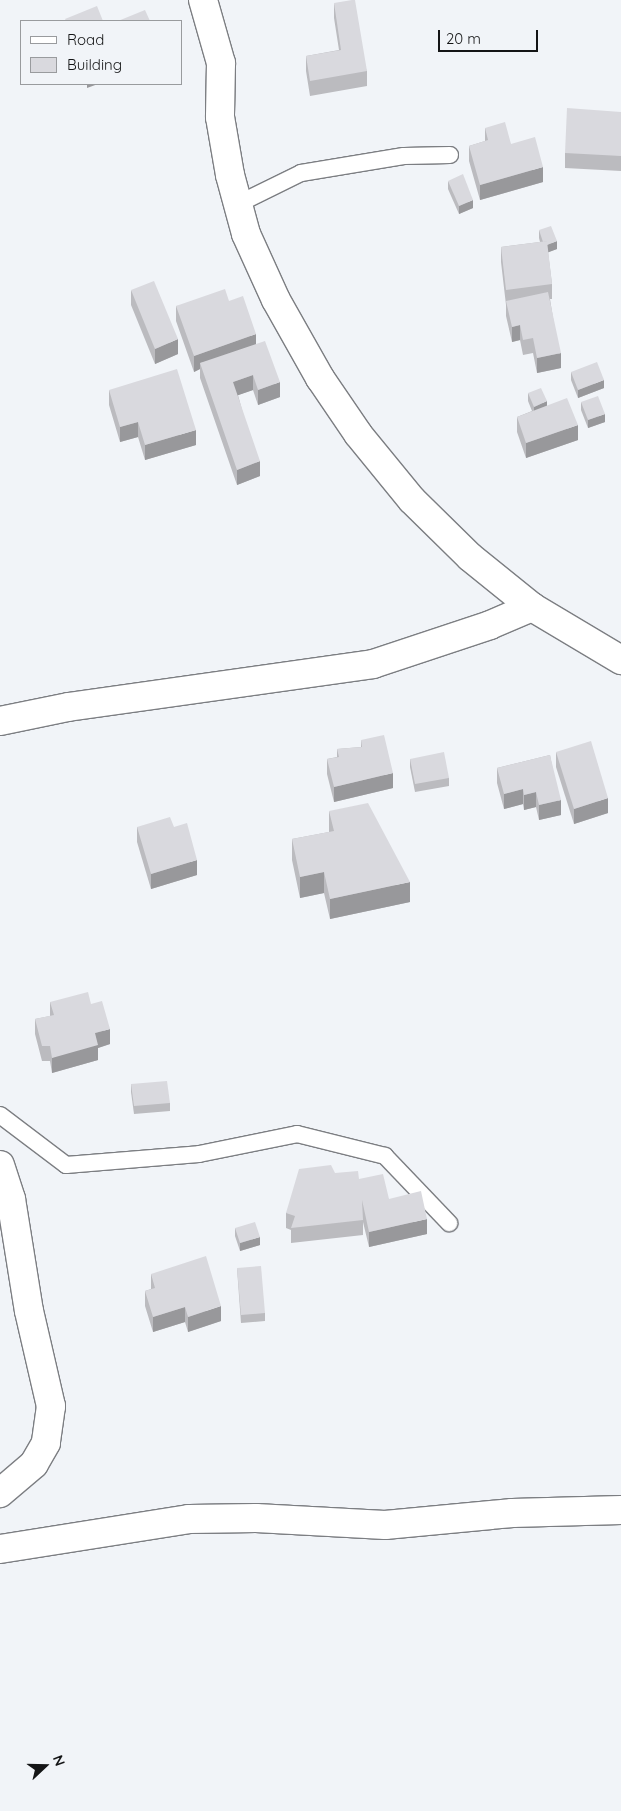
<!DOCTYPE html>
<html>
<head>
<meta charset="utf-8">
<style>
  body { margin:0 }
  #map { position:relative; width:621px; height:1811px; overflow:hidden; background:#f1f4f8; font-family:Quicksand,sans-serif }
  div>[style] { position:absolute }
  [style*='--x'] { left:calc(var(--x)*1px); top:calc(var(--y)*1px); width:calc(var(--w)*1px); rotate:calc(var(--a)*1deg) }
  .roads { filter:drop-shadow(1px 0 #7c7e82) drop-shadow(-1px 0 #7c7e82) drop-shadow(0 1px #7c7e82) drop-shadow(0 -1px #7c7e82) }
  .service>* { height:16px; margin:-8px; padding:0 8px; transform-origin:8px; border-radius:8px; background:#fff }
  .minor>* { height:28px; margin:-14px; padding:0 14px; transform-origin:14px; border-radius:14px; background:#fff }
  .wall>* { inset:0; background:#bbbbbf }
  .shaded-wall>* { inset:0; background:#98989b }
  .building>* { inset:0; background:#d9d9de }
  span { translate:-50% -50%; white-space:nowrap; text-align:center; line-height:1.15; -webkit-text-stroke:5px #f1f4f8; paint-order:stroke }
  .legend { position:absolute; left:20px; top:20px; width:162px; height:65px; box-sizing:border-box; background:#f1f4f8; border:1px solid #999b9e; margin:0; padding:6px 9px; list-style:none; font-size:15px; color:#141516 }
  .legend li { display:flex; align-items:center; gap:10px; height:25px }
  .legend b { width:25px; border:1px solid #999b9e }
  .north { position:absolute; left:20px; top:1741px; width:50px; height:50px; -webkit-text-stroke:4px #f1f4f8; paint-order:stroke; rotate:69deg; font-size:14px; font-weight:700; line-height:20px; text-align:center; color:#141516 }
  .north::after { content:''; display:block; margin:auto; width:18px; height:22px; background:#141516; clip-path:polygon(50% 0,100% 100%,50% 72%,0 100%) }
  .scale { position:absolute; left:438px; top:30px; width:100px; height:22px; box-sizing:border-box; border:2px solid #141516; border-top:0; padding-left:6px; font-size:15px; line-height:18px; white-space:nowrap; color:#141516; -webkit-text-stroke:4px #f1f4f8; paint-order:stroke }
</style>
</head>
<body>
<div id="map">
  <div class="roads">
    <div class="service">
      <div style="--x:238;--y:204;--w:70;--a:-26.2"></div>
      <div style="--x:301;--y:173;--w:104;--a:-9.4"></div>
      <div style="--x:404;--y:156;--w:46;--a:-1.2"></div>
      <div style="--x:0;--y:1115;--w:83;--a:37.1"></div>
      <div style="--x:66;--y:1165;--w:133;--a:-4.7"></div>
      <div style="--x:199;--y:1154;--w:100;--a:-11.5"></div>
      <div style="--x:297;--y:1134;--w:91;--a:14"></div>
      <div style="--x:385;--y:1156;--w:93;--a:46.3"></div>
    </div>
    <div class="minor">
      <div style="--x:203;--y:0;--w:66;--a:74.1"></div>
      <div style="--x:221;--y:63;--w:54;--a:91.1"></div>
      <div style="--x:220;--y:117;--w:59;--a:80.2"></div>
      <div style="--x:230;--y:175;--w:61;--a:74.8"></div>
      <div style="--x:246;--y:234;--w:72;--a:65.6"></div>
      <div style="--x:276;--y:300;--w:90;--a:60.6"></div>
      <div style="--x:320;--y:378;--w:68;--a:55.8"></div>
      <div style="--x:358;--y:434;--w:85;--a:50.7"></div>
      <div style="--x:412;--y:500;--w:81;--a:44.5"></div>
      <div style="--x:470;--y:557;--w:80;--a:38.9"></div>
      <div style="--x:532;--y:607;--w:104;--a:30.8"></div>
      <div style="--x:0;--y:721;--w:69;--a:-11.6"></div>
      <div style="--x:68;--y:707;--w:308;--a:-8"></div>
      <div style="--x:373;--y:664;--w:123;--a:-18.4"></div>
      <div style="--x:490;--y:625;--w:46;--a:-23.2"></div>
      <div style="--x:0;--y:1165;--w:36;--a:72"></div>
      <div style="--x:11;--y:1199;--w:113;--a:80.9"></div>
      <div style="--x:29;--y:1311;--w:98;--a:77"></div>
      <div style="--x:51;--y:1406;--w:37;--a:98"></div>
      <div style="--x:46;--y:1443;--w:24;--a:120"></div>
      <div style="--x:34;--y:1464;--w:45;--a:139.5"></div>
      <div style="--x:0;--y:1549;--w:191;--a:-9"></div>
      <div style="--x:189;--y:1519;--w:67;--a:-0.9"></div>
      <div style="--x:256;--y:1518;--w:129;--a:3.1"></div>
      <div style="--x:385;--y:1525;--w:128;--a:-5.4"></div>
      <div style="--x:512;--y:1513;--w:109;--a:-1.6"></div>
    </div>
  </div>
  <div class="wall">
    <div style="clip-path:polygon(334px 3px,367px 71px,367px 86px,310px 96px,306px 71px,306px 56px,339px 50px,334px 18px)"></div>
    <div style="clip-path:polygon(621px 112px,621px 171px,565px 168px,565px 153px)"></div>
    <div style="clip-path:polygon(485px 128px,511px 144px,543px 182px,480px 200px,469px 161px,469px 146px,485px 141px)"></div>
    <div style="clip-path:polygon(448px 181px,473px 208px,459px 214px,448px 189px)"></div>
    <div style="clip-path:polygon(539px 230px,557px 249px,548px 252px,552px 284px,552px 299px,550px 299px,561px 368px,537px 373px,533px 353px,523px 355px,520px 340px,512px 342px,506px 316px,506px 305px,501px 262px,501px 247px,540px 242px,539px 238px)"></div>
    <div style="clip-path:polygon(131px 290px,178px 354px,155px 364px,131px 305px)"></div>
    <div style="clip-path:polygon(229px 301px,256px 344px,280px 397px,258px 405px,253px 390px,238px 395px,260px 476px,237px 485px,200px 378px,200px 369px,194px 372px,176px 321px,176px 306px)"></div>
    <div style="clip-path:polygon(571px 372px,604px 388px,578px 398px,571px 380px)"></div>
    <div style="clip-path:polygon(109px 390px,196px 445px,145px 460px,138px 437px,120px 442px,109px 405px)"></div>
    <div style="clip-path:polygon(528px 393px,547px 406px,578px 440px,526px 458px,517px 432px,517px 417px,532px 411px,528px 401px)"></div>
    <div style="clip-path:polygon(581px 402px,605px 422px,588px 428px,581px 410px)"></div>
    <div style="clip-path:polygon(361px 740px,393px 788px,334px 802px,327px 774px,327px 759px,337px 757px,337px 749px,361px 747px)"></div>
    <div style="clip-path:polygon(556px 752px,608px 813px,574px 824px,556px 767px)"></div>
    <div style="clip-path:polygon(550px 755px,561px 815px,539px 820px,536px 807px,524px 810px,523px 804px,504px 809px,497px 783px,497px 768px)"></div>
    <div style="clip-path:polygon(410px 759px,449px 778px,449px 786px,415px 792px,410px 767px)"></div>
    <div style="clip-path:polygon(329px 811px,410px 902px,330px 919px,324px 893px,300px 898px,292px 860px,292px 839px,329px 832px)"></div>
    <div style="clip-path:polygon(137px 827px,174px 827px,197px 875px,151px 889px,137px 842px)"></div>
    <div style="clip-path:polygon(50px 1002px,91px 1004px,110px 1044px,98px 1048px,98px 1060px,52px 1073px,50px 1061px,42px 1061px,35px 1034px,35px 1019px,50px 1016px)"></div>
    <div style="clip-path:polygon(131px 1084px,170px 1103px,170px 1111px,134px 1114px,131px 1092px)"></div>
    <div style="clip-path:polygon(335px 1173px,389px 1199px,427px 1234px,369px 1247px,363px 1222px,363px 1235px,291px 1243px,291px 1230px,286px 1228px,286px 1213px)"></div>
    <div style="clip-path:polygon(235px 1228px,260px 1245px,240px 1251px,235px 1236px)"></div>
    <div style="clip-path:polygon(237px 1268px,265px 1313px,265px 1321px,241px 1323px)"></div>
    <div style="clip-path:polygon(151px 1274px,221px 1321px,188px 1332px,185px 1322px,153px 1332px,145px 1306px,145px 1291px,151px 1289px)"></div>
  </div>
  <div class="shaded-wall">
    <div style="clip-path:polygon(87px 84px,98px 84px,87px 88px)"></div>
    <div style="clip-path:polygon(543px 167px,543px 182px,480px 200px,480px 185px)"></div>
    <div style="clip-path:polygon(473px 200px,473px 208px,459px 214px,459px 206px)"></div>
    <div style="clip-path:polygon(557px 241px,557px 249px,544px 254px,544px 246px)"></div>
    <div style="clip-path:polygon(520px 325px,520px 340px,512px 342px,512px 327px)"></div>
    <div style="clip-path:polygon(256px 334px,256px 349px,200px 363px,200px 369px,194px 372px,194px 356px)"></div>
    <div style="clip-path:polygon(178px 339px,178px 354px,155px 364px,155px 349px)"></div>
    <div style="clip-path:polygon(561px 353px,561px 368px,537px 373px,537px 358px)"></div>
    <div style="clip-path:polygon(253px 375px,253px 390px,233px 397px,233px 382px)"></div>
    <div style="clip-path:polygon(604px 380px,604px 388px,578px 398px,578px 390px)"></div>
    <div style="clip-path:polygon(280px 382px,280px 397px,258px 405px,258px 390px)"></div>
    <div style="clip-path:polygon(547px 401px,547px 409px,534px 415px,534px 407px)"></div>
    <div style="clip-path:polygon(605px 414px,605px 422px,588px 428px,588px 420px)"></div>
    <div style="clip-path:polygon(138px 422px,138px 437px,120px 442px,120px 427px)"></div>
    <div style="clip-path:polygon(578px 425px,578px 440px,526px 458px,526px 443px)"></div>
    <div style="clip-path:polygon(196px 430px,196px 445px,145px 460px,145px 445px)"></div>
    <div style="clip-path:polygon(260px 461px,260px 476px,237px 485px,237px 470px)"></div>
    <div style="clip-path:polygon(393px 773px,393px 788px,334px 802px,334px 787px)"></div>
    <div style="clip-path:polygon(523px 789px,523px 804px,504px 809px,504px 794px)"></div>
    <div style="clip-path:polygon(536px 792px,536px 807px,524px 810px,524px 795px)"></div>
    <div style="clip-path:polygon(608px 798px,608px 813px,574px 824px,574px 809px)"></div>
    <div style="clip-path:polygon(561px 800px,561px 815px,539px 820px,539px 805px)"></div>
    <div style="clip-path:polygon(197px 860px,197px 875px,151px 889px,151px 874px)"></div>
    <div style="clip-path:polygon(324px 872px,324px 893px,300px 898px,300px 877px)"></div>
    <div style="clip-path:polygon(410px 882px,410px 902px,330px 919px,330px 899px)"></div>
    <div style="clip-path:polygon(110px 1029px,110px 1044px,98px 1048px,98px 1060px,52px 1073px,52px 1058px,95px 1033px)"></div>
    <div style="clip-path:polygon(427px 1219px,427px 1234px,369px 1247px,369px 1232px)"></div>
    <div style="clip-path:polygon(260px 1237px,260px 1245px,240px 1251px,240px 1243px)"></div>
    <div style="clip-path:polygon(221px 1306px,221px 1321px,188px 1332px,188px 1317px)"></div>
    <div style="clip-path:polygon(185px 1307px,185px 1322px,153px 1332px,153px 1317px)"></div>
  </div>
  <div class="building">
    <div style="clip-path:polygon(352px 0,355px 0,367px 71px,310px 81px,306px 56px,341px 50px,334px 3px)"></div>
    <div style="clip-path:polygon(97px 6px,103px 21px,66px 21px,65px 19px)"></div>
    <div style="clip-path:polygon(145px 10px,150px 21px,118px 21px)"></div>
    <div style="clip-path:polygon(567px 108px,621px 112px,621px 156px,565px 153px)"></div>
    <div style="clip-path:polygon(505px 122px,511px 144px,535px 137px,543px 167px,480px 185px,469px 146px,488px 140px,485px 128px)"></div>
    <div style="clip-path:polygon(463px 174px,473px 200px,459px 206px,448px 181px)"></div>
    <div style="clip-path:polygon(551px 226px,557px 241px,547px 245px,547px 241px,543px 242px,539px 230px)"></div>
    <div style="clip-path:polygon(547px 241px,552px 284px,506px 290px,501px 247px)"></div>
    <div style="clip-path:polygon(154px 281px,178px 339px,155px 349px,131px 290px)"></div>
    <div style="clip-path:polygon(225px 289px,229px 301px,243px 296px,256px 334px,194px 356px,176px 306px)"></div>
    <div style="clip-path:polygon(548px 292px,561px 353px,537px 358px,533px 338px,523px 340px,520px 325px,512px 327px,506px 301px)"></div>
    <div style="clip-path:polygon(265px 341px,280px 382px,258px 390px,253px 375px,233px 382px,260px 461px,237px 470px,200px 363px)"></div>
    <div style="clip-path:polygon(597px 362px,604px 380px,578px 390px,571px 372px)"></div>
    <div style="clip-path:polygon(177px 369px,196px 430px,145px 445px,138px 422px,120px 427px,109px 390px)"></div>
    <div style="clip-path:polygon(541px 388px,547px 401px,534px 407px,528px 393px)"></div>
    <div style="clip-path:polygon(598px 396px,605px 414px,588px 420px,581px 402px)"></div>
    <div style="clip-path:polygon(567px 398px,578px 425px,526px 443px,517px 417px)"></div>
    <div style="clip-path:polygon(384px 735px,393px 773px,334px 787px,327px 759px,339px 757px,337px 749px,362px 747px,361px 740px)"></div>
    <div style="clip-path:polygon(591px 741px,608px 798px,574px 809px,556px 752px)"></div>
    <div style="clip-path:polygon(444px 752px,449px 778px,415px 784px,410px 759px)"></div>
    <div style="clip-path:polygon(550px 755px,561px 800px,539px 805px,536px 792px,524px 795px,523px 789px,504px 794px,497px 768px)"></div>
    <div style="clip-path:polygon(368px 803px,410px 882px,330px 899px,324px 872px,300px 877px,292px 839px,334px 831px,329px 811px)"></div>
    <div style="clip-path:polygon(170px 817px,174px 827px,187px 823px,197px 860px,151px 874px,137px 827px)"></div>
    <div style="clip-path:polygon(88px 992px,91px 1004px,102px 1001px,110px 1029px,95px 1033px,98px 1045px,52px 1058px,50px 1046px,42px 1046px,35px 1019px,54px 1015px,50px 1002px)"></div>
    <div style="clip-path:polygon(167px 1081px,170px 1103px,134px 1106px,131px 1084px)"></div>
    <div style="clip-path:polygon(331px 1165px,335px 1173px,358px 1171px,359px 1179px,383px 1174px,389px 1199px,421px 1191px,427px 1219px,369px 1232px,362px 1200px,363px 1220px,291px 1228px,295px 1216px,286px 1213px,299px 1169px)"></div>
    <div style="clip-path:polygon(255px 1222px,260px 1237px,240px 1243px,235px 1228px)"></div>
    <div style="clip-path:polygon(206px 1256px,221px 1306px,188px 1317px,185px 1307px,153px 1317px,145px 1291px,155px 1288px,151px 1274px)"></div>
    <div style="clip-path:polygon(261px 1266px,265px 1313px,241px 1315px,237px 1268px)"></div>
  </div>
  <ul class="legend">
  <li><b style="height:6px;background:#fff"></b>Road</li>
  <li><b style="height:14px;background:#d9d9de"></b>Building</li>
  </ul>
  <div class="north">N</div>
  <div class="scale">20 m</div>
</div>
</body>
</html>
